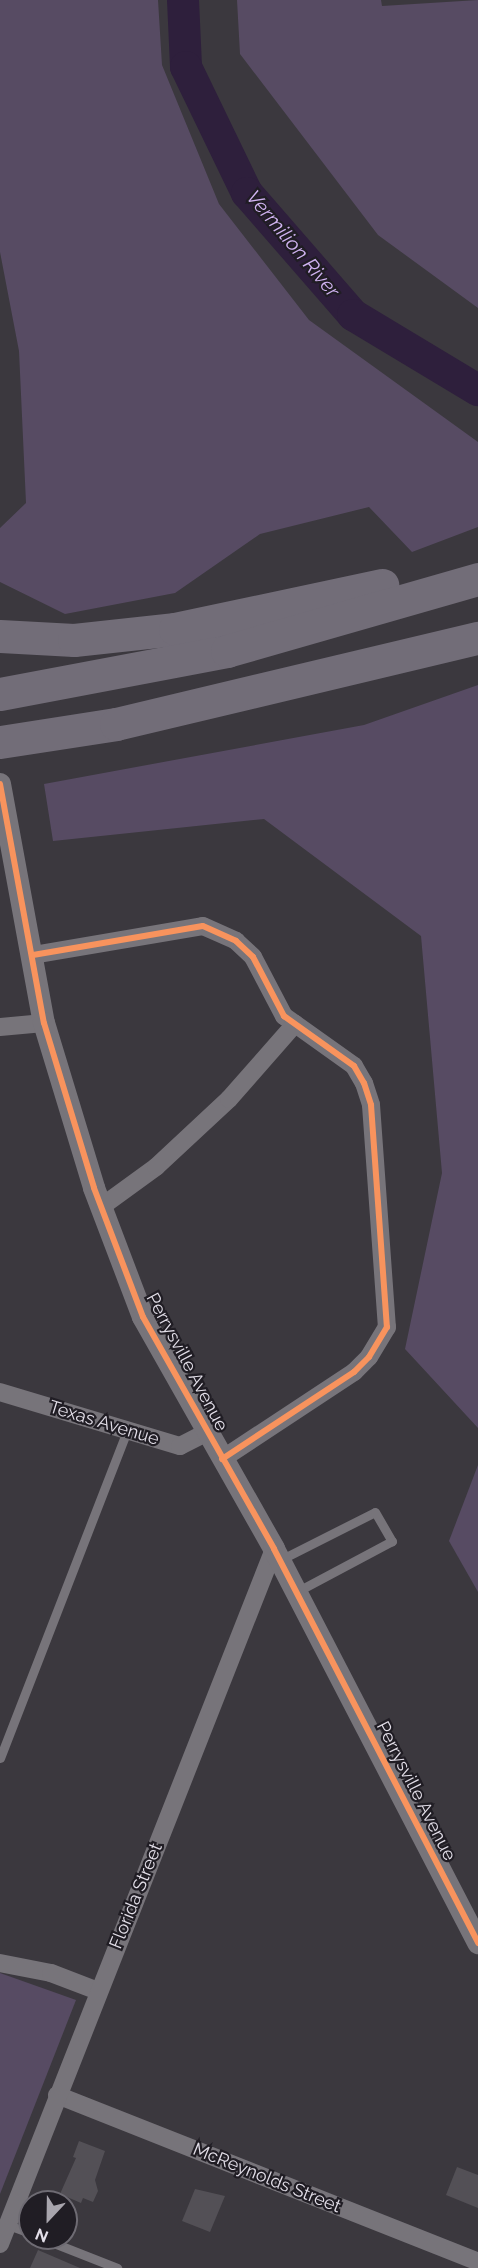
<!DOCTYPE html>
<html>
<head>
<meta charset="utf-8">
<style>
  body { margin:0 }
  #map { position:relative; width:478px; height:2268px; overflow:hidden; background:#3b383e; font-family:Raleway,sans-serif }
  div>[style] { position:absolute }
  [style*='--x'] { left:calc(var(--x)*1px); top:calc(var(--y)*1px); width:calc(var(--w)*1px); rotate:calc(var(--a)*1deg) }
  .green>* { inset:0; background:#574b63 }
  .river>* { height:32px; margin:-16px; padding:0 16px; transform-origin:16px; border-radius:16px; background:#2e1f3c }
  .building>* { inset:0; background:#535056 }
  .service>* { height:9px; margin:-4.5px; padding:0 4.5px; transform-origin:4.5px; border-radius:4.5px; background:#77747a }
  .minor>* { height:18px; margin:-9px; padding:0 9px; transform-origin:9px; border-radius:9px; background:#77747a }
  .tertiary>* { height:22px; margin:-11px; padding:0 11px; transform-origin:11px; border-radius:11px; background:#77747a }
  .motorway>* { height:33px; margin:-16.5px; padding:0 16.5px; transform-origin:16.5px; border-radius:16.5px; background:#726d78 }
  .cycleway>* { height:6px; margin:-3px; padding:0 3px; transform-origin:3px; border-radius:3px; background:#f8935d }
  span { translate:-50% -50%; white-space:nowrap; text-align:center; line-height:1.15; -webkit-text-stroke:4.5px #201d24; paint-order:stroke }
  .street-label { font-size:18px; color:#e3dfe9 }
  .water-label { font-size:20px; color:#d0b3f1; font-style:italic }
  .north { position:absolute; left:18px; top:2190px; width:60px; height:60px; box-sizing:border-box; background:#201d24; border:2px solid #6e6b73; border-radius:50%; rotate:202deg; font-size:16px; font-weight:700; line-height:24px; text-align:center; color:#e3dfe9 }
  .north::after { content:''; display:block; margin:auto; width:21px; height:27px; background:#a8a5ad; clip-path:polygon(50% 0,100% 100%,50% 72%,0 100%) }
</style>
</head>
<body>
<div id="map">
  <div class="green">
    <div style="clip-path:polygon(0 0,158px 0,162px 65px,219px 204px,309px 320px,478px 442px,478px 527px,412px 552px,369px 507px,260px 534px,175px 593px,65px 614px,0 582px,0 528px,26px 503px,19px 351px,0 252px)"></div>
    <div style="clip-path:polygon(237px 0,381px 0,382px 6px,478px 0,478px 308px,378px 235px,240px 54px)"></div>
    <div style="clip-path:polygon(478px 685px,478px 1428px,405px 1349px,442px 1173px,421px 936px,264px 819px,53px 841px,44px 784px,364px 725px)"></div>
    <div style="clip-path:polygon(478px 1465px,478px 1592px,449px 1541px)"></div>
    <div style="clip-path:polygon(0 1973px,76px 2000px,0 2194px)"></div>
  </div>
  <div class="river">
    <div style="--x:183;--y:0;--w:67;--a:87.4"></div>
    <div style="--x:186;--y:67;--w:140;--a:64.2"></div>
    <div style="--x:247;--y:193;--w:162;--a:49"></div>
    <div style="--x:353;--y:315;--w:146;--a:31"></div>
  </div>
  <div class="building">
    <div style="clip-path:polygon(79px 2141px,105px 2151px,95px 2180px,98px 2191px,93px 2202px,83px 2198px,81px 2203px,60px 2194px,76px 2158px,73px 2157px)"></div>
    <div style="clip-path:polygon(457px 2167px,478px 2175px,478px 2208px,446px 2195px)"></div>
    <div style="clip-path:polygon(195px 2189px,225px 2196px,210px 2232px,182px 2221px)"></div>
    <div style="clip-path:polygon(38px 2250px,80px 2268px,30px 2268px)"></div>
  </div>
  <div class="service">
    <div style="--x:280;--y:1560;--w:106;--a:-26.8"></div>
    <div style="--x:375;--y:1512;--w:34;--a:60"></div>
    <div style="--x:392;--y:1541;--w:109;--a:152"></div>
    <div style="--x:0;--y:1758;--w:351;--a:-68.8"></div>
    <div style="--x:8;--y:2225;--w:23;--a:20"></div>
    <div style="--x:41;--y:2238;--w:82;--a:21.5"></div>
  </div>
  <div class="minor">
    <div style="--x:33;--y:955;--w:172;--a:-9.7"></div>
    <div style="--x:203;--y:926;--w:36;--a:24"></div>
    <div style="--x:236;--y:941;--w:23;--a:43"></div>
    <div style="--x:253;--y:957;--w:67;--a:62.3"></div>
    <div style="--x:284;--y:1016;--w:86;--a:35.5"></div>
    <div style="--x:354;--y:1066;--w:20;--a:60"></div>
    <div style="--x:364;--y:1083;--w:23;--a:72"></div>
    <div style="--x:371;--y:1105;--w:223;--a:85.9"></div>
    <div style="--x:387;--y:1327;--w:35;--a:121"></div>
    <div style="--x:369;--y:1357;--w:21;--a:135"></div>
    <div style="--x:354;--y:1372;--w:158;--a:146.6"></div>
    <div style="--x:0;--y:1027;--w:44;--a:-5.2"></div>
    <div style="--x:101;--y:1207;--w:68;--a:-36"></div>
    <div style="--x:156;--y:1167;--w:100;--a:-43"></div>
    <div style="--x:229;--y:1099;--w:100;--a:-48.7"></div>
    <div style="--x:0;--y:1392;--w:188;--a:16.7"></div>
    <div style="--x:180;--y:1446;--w:30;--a:-27"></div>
    <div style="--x:0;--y:1963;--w:52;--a:11.1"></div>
    <div style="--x:51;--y:1973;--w:50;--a:21"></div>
    <div style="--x:57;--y:2095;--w:453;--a:21.6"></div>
    <div style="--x:0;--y:2244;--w:747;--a:-68.48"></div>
  </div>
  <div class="tertiary">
    <div style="--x:0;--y:784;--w:243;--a:79.6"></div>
    <div style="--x:44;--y:1023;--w:172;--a:73.1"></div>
    <div style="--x:94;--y:1188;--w:138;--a:69.2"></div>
    <div style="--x:143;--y:1317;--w:266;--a:60.5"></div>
    <div style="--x:274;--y:1549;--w:444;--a:62.6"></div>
  </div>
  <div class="motorway">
    <div style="--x:0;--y:636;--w:74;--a:3.1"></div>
    <div style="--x:74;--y:640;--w:102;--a:-6.2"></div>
    <div style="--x:175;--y:629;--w:212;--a:-12"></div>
    <div style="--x:0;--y:694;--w:231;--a:-10.7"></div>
    <div style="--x:227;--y:651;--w:261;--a:-16"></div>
    <div style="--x:0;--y:742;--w:117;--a:-8.8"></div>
    <div style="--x:116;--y:724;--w:372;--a:-13.4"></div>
  </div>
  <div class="cycleway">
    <div style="--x:0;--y:784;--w:243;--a:79.6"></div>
    <div style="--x:44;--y:1023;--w:172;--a:73.1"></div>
    <div style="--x:94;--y:1188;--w:138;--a:69.2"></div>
    <div style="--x:143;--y:1317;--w:266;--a:60.5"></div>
    <div style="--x:274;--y:1549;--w:444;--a:62.6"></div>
    <div style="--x:33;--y:955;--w:172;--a:-9.7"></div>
    <div style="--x:203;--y:926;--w:36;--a:24"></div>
    <div style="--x:236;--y:941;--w:23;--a:43"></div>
    <div style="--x:253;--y:957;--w:67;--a:62.3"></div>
    <div style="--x:284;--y:1016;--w:86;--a:35.5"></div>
    <div style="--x:354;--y:1066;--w:20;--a:60"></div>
    <div style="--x:364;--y:1083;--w:23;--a:72"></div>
    <div style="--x:371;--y:1105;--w:223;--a:85.9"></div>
    <div style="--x:387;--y:1327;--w:35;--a:121"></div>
    <div style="--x:369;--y:1357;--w:21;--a:135"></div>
    <div style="--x:354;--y:1372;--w:158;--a:146.6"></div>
  </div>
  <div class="street-label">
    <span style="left:187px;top:1362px;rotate:62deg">Perrysville Avenue</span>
    <span style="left:104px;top:1423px;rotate:17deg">Texas Avenue</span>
    <span style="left:416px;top:1791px;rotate:63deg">Perrysville Avenue</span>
    <span style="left:136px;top:1896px;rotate:-68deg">Florida Street</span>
    <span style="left:267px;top:2178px;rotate:22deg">McReynolds Street</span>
  </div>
  <div class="water-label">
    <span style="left:293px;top:244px;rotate:50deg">Vermilion River</span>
  </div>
  <div class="north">N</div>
</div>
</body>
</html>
